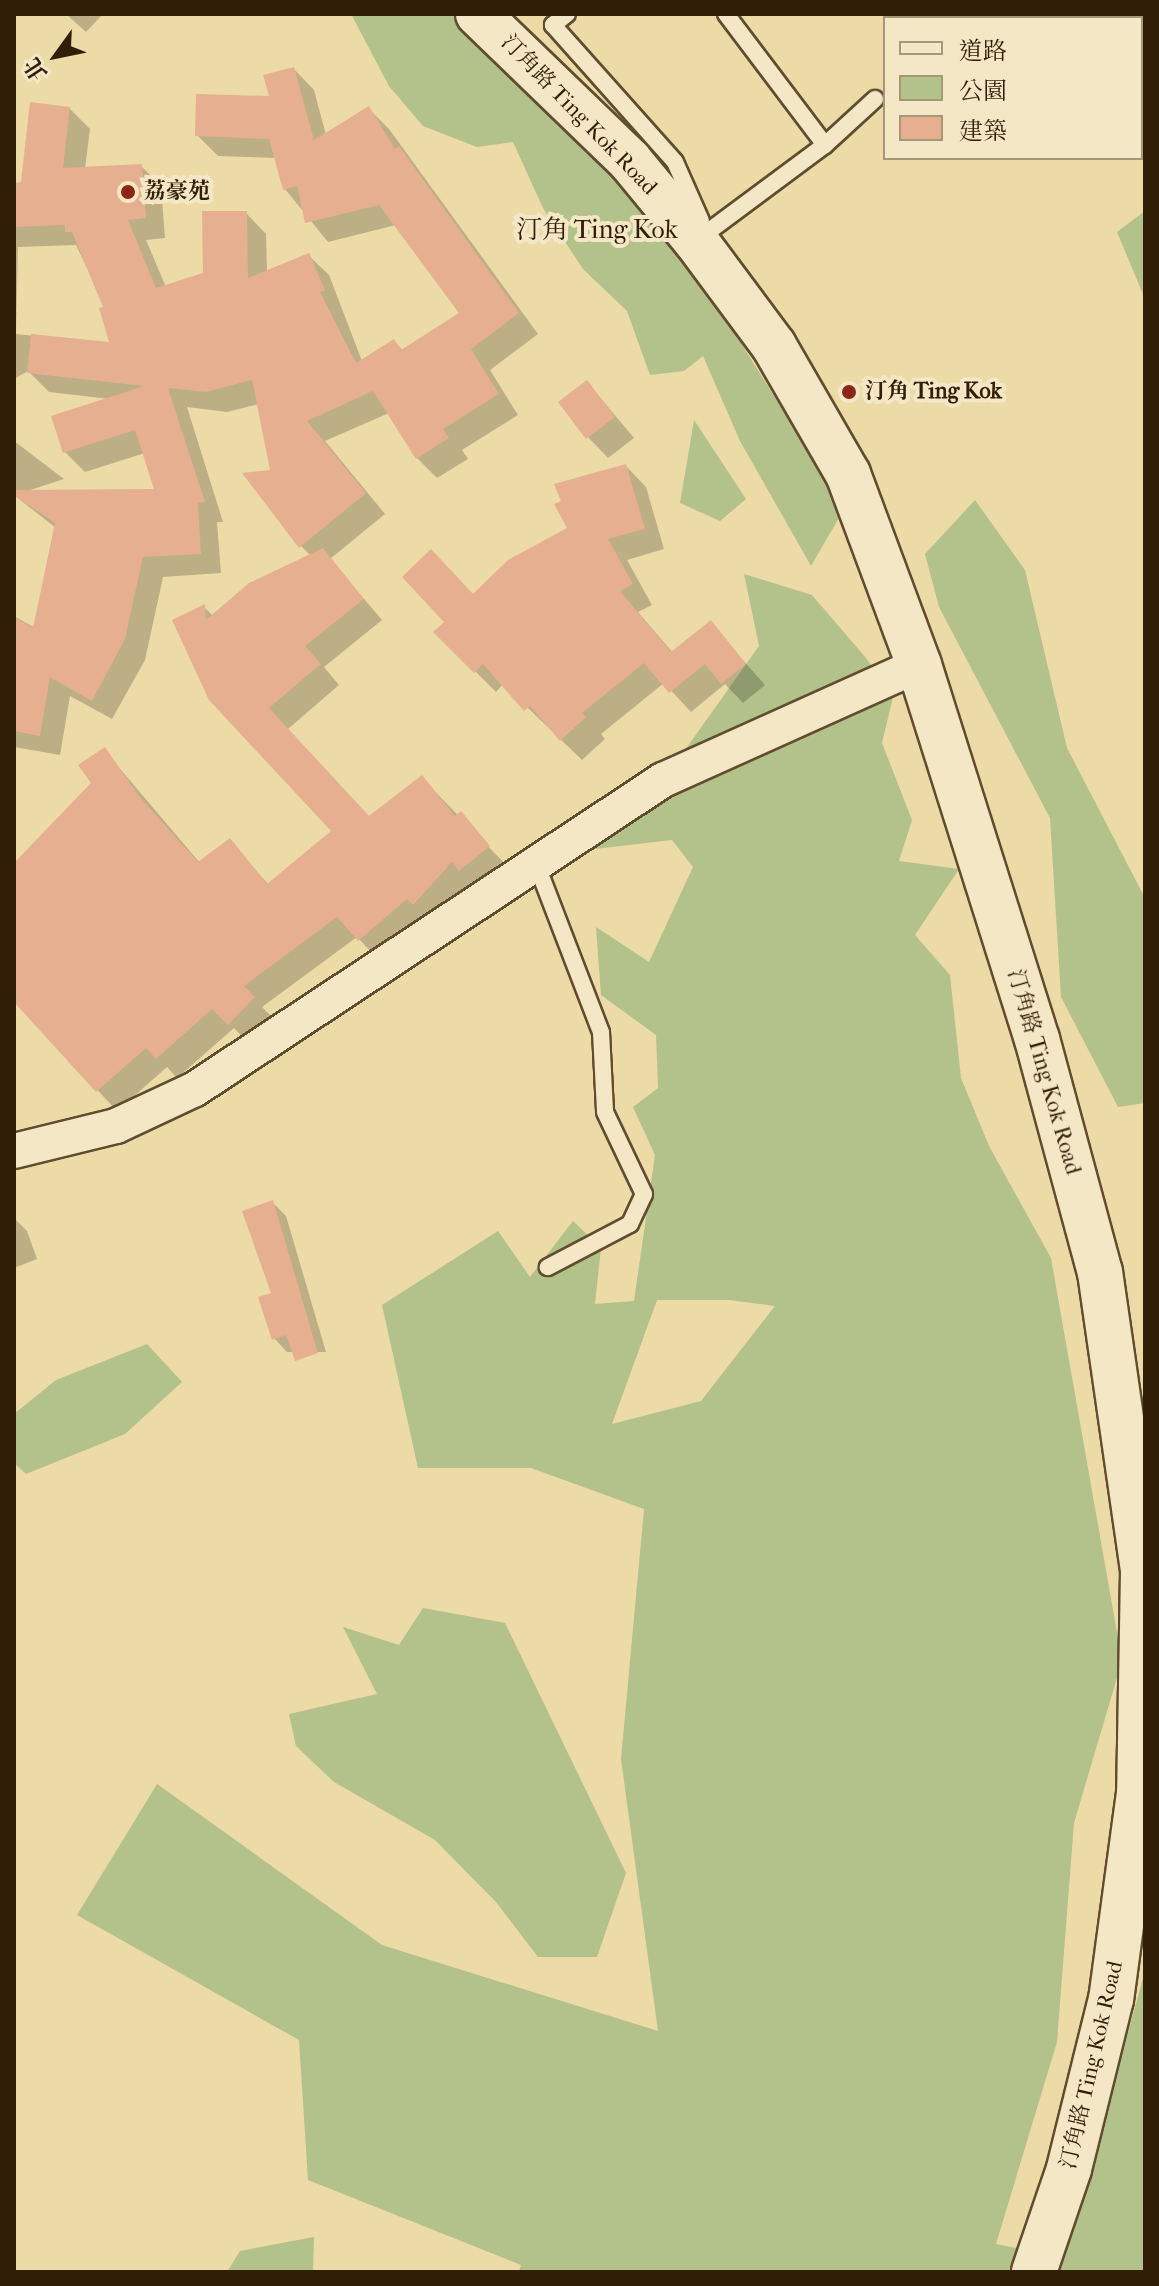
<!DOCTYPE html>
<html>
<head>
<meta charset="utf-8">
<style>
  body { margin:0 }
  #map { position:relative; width:1159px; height:2286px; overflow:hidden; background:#ecdaa7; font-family:"IM FELL French Canon","Noto Serif TC",serif }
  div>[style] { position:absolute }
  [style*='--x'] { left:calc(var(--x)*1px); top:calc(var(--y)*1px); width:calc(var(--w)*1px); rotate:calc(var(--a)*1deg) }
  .green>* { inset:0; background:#b3c18b }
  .shadow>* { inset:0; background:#0003 }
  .building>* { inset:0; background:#e5af90 }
  .roads { filter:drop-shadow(2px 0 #604d2e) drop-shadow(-2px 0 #604d2e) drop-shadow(0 2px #604d2e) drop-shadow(0 -2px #604d2e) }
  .service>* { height:16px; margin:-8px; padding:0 8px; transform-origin:8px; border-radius:8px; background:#f3e7c6 }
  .minor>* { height:34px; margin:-17px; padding:0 17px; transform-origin:17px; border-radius:17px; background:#f3e7c6 }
  .secondary>* { height:44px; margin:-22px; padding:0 22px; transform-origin:22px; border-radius:22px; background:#f3e7c6 }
  .dots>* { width:22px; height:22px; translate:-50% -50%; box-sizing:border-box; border:4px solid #f3e7c6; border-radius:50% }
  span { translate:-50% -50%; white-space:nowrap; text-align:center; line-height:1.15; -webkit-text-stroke:8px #f3e7c6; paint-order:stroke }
  .street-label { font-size:22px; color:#311e06 }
  .poi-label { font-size:22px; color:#311e06; font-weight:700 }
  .left { translate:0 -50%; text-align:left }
  .quarter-label { font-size:26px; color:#311e06 }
  .frame { position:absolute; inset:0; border:16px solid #311e06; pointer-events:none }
  .legend { position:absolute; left:883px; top:16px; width:260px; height:144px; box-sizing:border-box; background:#f3e7c6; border:2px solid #a59779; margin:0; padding:10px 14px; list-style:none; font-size:24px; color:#311e06 }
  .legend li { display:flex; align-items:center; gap:16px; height:40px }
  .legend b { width:40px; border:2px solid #a59779 }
  .north { position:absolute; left:16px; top:16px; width:80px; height:80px; -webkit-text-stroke:6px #f3e7c6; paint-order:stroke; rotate:237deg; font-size:22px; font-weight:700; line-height:32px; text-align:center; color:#311e06 }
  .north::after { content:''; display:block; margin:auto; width:28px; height:36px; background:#311e06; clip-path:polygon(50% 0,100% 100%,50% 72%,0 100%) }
</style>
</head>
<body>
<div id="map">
  <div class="green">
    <div style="clip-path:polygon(351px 14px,459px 14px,580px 135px,684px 251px,844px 509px,811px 566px,740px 441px,703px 356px,684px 371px,650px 375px,627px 311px,583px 269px,543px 208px,513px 142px,477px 147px,423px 126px,389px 86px)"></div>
    <div style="clip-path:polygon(1145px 211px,1145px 299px,1117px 232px)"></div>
    <div style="clip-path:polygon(694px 420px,746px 499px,720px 521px,680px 503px)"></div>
    <div style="clip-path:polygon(975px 500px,1025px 570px,1067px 748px,1145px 898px,1145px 1103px,1118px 1107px,1061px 997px,1050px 818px,939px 607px,925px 554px)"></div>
    <div style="clip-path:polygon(evenodd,744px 574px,812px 595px,866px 658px,893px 697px,882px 743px,912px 820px,899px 861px,959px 869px,915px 935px,950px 975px,961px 1078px,989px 1146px,1051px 1258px,1122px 1661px,1074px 1823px,1057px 2042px,996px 2244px,1025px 2250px,1017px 2272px,519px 2272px,521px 2265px,308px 2180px,299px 2040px,77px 1915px,157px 1784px,382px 1945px,658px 2031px,621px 1759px,644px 1509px,531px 1468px,418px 1468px,382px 1305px,498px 1231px,530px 1277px,573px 1221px,601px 1248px,595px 1304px,634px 1301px,655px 1155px,633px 1107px,658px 1088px,656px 1035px,601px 995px,596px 927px,649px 962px,693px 867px,672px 840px,586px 850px,560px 832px,685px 750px,759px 646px,744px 574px,657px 1300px,729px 1300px,775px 1306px,701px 1401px,612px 1424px,657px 1300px)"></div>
    <div style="clip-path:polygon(147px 1344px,182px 1382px,125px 1434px,26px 1474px,14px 1463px,14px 1414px,56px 1380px)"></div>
    <div style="clip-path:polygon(423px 1608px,505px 1623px,626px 1873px,597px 1957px,538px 1957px,496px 1902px,435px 1840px,334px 1782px,296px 1746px,289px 1714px,377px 1694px,343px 1627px,399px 1645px)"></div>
    <div style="clip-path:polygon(1145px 1971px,1145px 2272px,1056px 2272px,1083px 2197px)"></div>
    <div style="clip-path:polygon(314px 2237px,313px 2272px,227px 2272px,240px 2251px)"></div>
  </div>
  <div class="shadow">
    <div style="clip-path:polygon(66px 14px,103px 14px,86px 32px)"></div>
    <div style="clip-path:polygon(evenodd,294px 69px,314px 90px,326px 135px,369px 109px,389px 129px,538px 334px,490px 370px,518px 415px,462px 450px,468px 459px,437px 478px,417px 458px,389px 413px,325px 441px,385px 514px,330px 559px,382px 620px,324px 667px,339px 685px,288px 729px,370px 818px,421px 777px,508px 867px,480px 890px,472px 882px,435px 923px,379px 960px,357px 937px,262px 1007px,274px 1019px,249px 1044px,234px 1028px,177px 1078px,167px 1067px,117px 1111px,14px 1000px,14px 873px,93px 783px,104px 750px,200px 863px,229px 841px,269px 885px,334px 831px,211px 699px,204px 607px,213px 616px,311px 556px,301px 546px,273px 472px,259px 404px,227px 412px,187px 407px,223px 522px,217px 522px,221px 573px,163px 577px,145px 660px,112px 719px,70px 696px,60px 755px,14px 747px,14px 616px,35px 628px,56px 528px,14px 495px,14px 441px,64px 479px,27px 491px,157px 491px,145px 453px,85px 472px,65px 452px,110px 399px,49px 392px,28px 371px,14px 379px,14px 185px,23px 184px,69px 108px,90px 129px,85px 169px,141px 166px,161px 186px,165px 238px,146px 240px,166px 287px,205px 275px,246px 213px,266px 234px,267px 272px,308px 255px,329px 275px,362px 361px,394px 341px,403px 351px,462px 314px,396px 225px,328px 242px,285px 189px,276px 158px,218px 156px,198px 136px,271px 98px,294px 69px,76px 245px,106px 308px,112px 344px,16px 334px,18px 247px,76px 245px)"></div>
    <div style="clip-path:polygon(587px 382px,634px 438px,608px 458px,588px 437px)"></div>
    <div style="clip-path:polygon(626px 466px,646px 487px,664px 549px,627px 560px,652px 605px,638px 612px,673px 653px,710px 623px,765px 685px,743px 703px,725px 684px,691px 712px,664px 683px,601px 734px,605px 739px,582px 760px,503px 684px,496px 692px,436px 632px,474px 596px,570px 529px)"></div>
    <div style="clip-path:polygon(272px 1202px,286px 1216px,326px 1352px,287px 1352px,274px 1338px)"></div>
    <div style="clip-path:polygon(14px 1218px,27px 1231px,37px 1259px,14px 1268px)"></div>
  </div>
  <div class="building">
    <div style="clip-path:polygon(294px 67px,314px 140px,369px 106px,395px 149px,399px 146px,519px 313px,471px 349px,499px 394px,443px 429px,449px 438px,416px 459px,373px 391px,307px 421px,366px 493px,299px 548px,242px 473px,270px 470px,252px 380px,206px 392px,168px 388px,205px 502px,198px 503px,201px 554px,143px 557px,125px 639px,92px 701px,50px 677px,40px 736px,14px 731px,14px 617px,33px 628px,55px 523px,14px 495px,14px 490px,154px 489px,135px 430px,63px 453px,51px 416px,144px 386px,27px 373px,31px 334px,109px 342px,99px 308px,103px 307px,72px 232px,65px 232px,65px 225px,14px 227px,14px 183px,21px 182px,30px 102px,70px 107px,63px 168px,142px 164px,146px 218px,128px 220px,156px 288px,203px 273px,202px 211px,247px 211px,248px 278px,309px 253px,325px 290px,320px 292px,356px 363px,394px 339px,401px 350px,459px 313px,379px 205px,305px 223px,297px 186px,283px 190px,269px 139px,195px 136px,196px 94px,269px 96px,263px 75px)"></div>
    <div style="clip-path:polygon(587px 380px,615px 417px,586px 439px,558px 402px)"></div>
    <div style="clip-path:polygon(626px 464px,645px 529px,608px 539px,633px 584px,620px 591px,671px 652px,711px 620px,746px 664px,721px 684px,705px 664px,669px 693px,644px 663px,582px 713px,586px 717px,560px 741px,530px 706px,524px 711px,483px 664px,474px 673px,433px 632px,444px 622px,402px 577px,431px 549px,473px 594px,508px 560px,567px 528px,554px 504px,561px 501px,554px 484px)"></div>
    <div style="clip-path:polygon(323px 548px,364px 599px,305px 646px,321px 664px,269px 708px,369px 816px,422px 775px,455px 816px,461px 811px,490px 846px,459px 871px,452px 862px,413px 905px,407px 899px,358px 941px,337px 917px,244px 986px,255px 997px,228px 1025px,212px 1009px,156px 1059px,146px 1048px,96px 1092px,14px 1002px,14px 863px,91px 783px,78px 765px,105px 747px,139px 796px,198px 862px,230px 838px,267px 884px,331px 831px,209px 700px,172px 620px,205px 604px,206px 620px,249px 583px)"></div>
    <div style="clip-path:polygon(273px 1200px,318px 1353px,295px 1361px,286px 1335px,272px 1340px,258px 1297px,271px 1293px,242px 1211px)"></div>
  </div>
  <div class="roads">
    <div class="service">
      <div style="--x:567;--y:14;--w:18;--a:142"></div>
      <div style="--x:553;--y:25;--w:183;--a:48.3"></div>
      <div style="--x:675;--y:162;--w:64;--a:66.2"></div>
      <div style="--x:726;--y:14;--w:164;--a:52.9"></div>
      <div style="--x:697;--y:240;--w:159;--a:-36.6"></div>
      <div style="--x:825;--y:145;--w:68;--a:-42.6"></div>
      <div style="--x:536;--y:863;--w:181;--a:69"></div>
      <div style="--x:601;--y:1032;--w:80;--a:87.1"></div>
      <div style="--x:605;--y:1112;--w:91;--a:64.6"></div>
      <div style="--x:644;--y:1194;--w:33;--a:115"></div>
      <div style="--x:630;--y:1224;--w:93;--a:152.3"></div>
    </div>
    <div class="minor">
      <div style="--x:14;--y:1151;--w:105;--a:-13.8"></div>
      <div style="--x:116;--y:1126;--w:87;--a:-25.1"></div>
      <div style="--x:195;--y:1089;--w:561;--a:-33.44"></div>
      <div style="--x:663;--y:780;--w:281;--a:-24.2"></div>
    </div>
    <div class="secondary">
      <div style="--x:478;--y:14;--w:211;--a:44"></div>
      <div style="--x:630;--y:161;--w:104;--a:50.5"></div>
      <div style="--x:696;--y:241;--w:131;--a:53.4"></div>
      <div style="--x:774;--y:346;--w:148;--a:60"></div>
      <div style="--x:848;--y:474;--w:204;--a:69.6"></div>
      <div style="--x:919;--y:665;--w:392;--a:72.5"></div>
      <div style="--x:1037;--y:1039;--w:241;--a:74.9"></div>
      <div style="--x:1100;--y:1272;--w:302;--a:81.8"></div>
      <div style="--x:1143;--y:1571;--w:222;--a:91"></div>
      <div style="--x:1139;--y:1793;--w:208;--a:97.7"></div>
      <div style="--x:1111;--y:1999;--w:175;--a:103.9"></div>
      <div style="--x:1069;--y:2169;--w:109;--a:108.8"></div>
    </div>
  </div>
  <div class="dots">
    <div style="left:128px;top:192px;background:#8f2418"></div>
    <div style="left:849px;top:392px;background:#8f2418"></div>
  </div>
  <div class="street-label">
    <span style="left:579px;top:115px;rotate:46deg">汀角路 Ting Kok Road</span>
    <span style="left:1044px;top:1072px;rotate:74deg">汀角路 Ting Kok Road</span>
    <span style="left:1092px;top:2065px;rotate:-77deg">汀角路 Ting Kok Road</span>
  </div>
  <div class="poi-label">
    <span class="left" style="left:144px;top:192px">荔豪苑</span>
    <span class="left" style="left:865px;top:392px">汀角 Ting Kok</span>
  </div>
  <div class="quarter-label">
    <span style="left:597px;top:230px">汀角 Ting Kok</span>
  </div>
  <div class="frame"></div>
  <ul class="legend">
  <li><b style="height:10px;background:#f3e7c6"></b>道路</li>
  <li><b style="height:22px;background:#b3c18b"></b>公園</li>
  <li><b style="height:22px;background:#e5af90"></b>建築</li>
  </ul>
  <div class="north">北</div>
</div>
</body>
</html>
